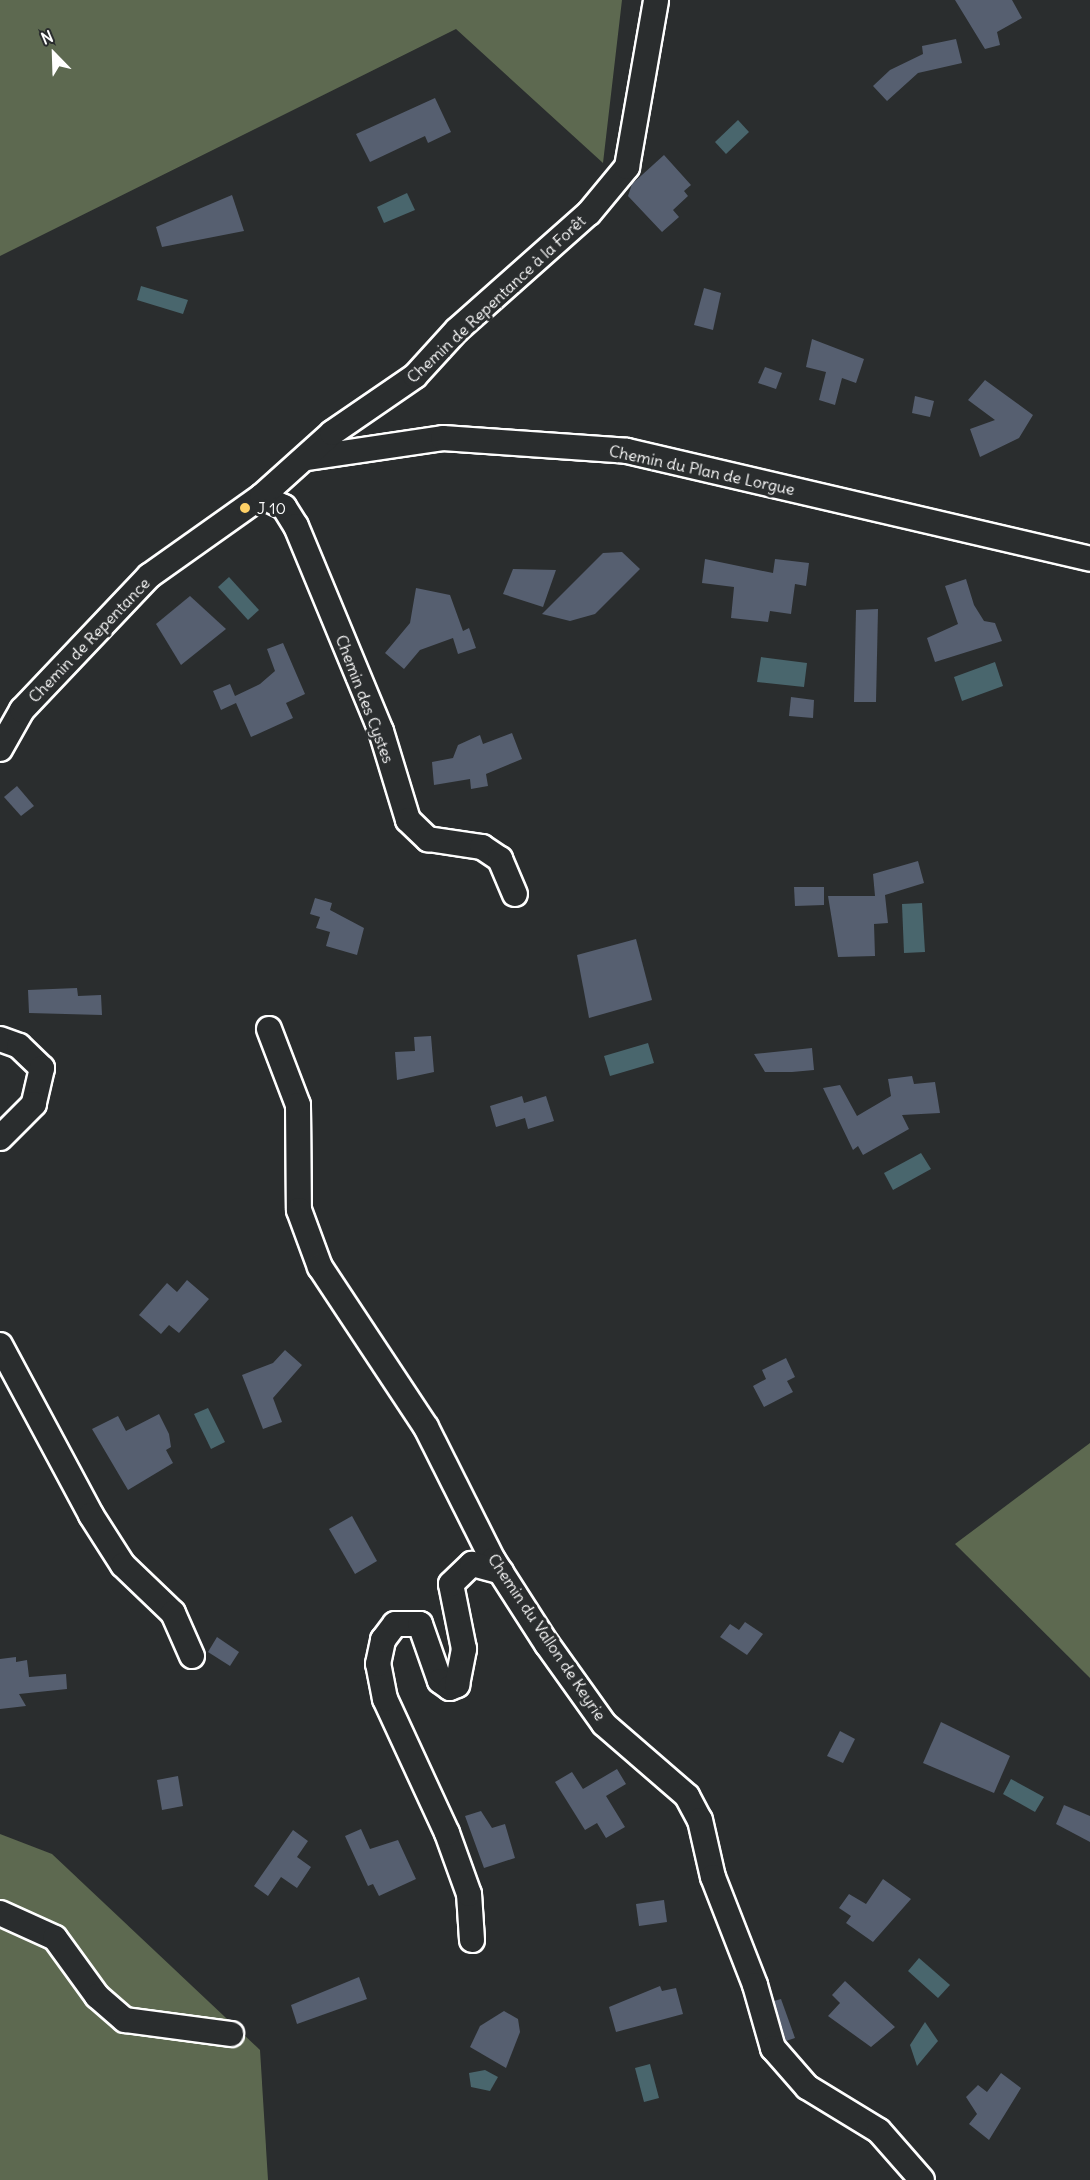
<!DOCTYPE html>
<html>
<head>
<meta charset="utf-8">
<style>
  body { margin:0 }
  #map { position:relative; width:1090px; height:2180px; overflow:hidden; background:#2a2d2e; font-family:Delius,sans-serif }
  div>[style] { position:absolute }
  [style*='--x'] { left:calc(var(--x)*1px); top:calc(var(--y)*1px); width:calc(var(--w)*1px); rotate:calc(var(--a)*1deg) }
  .green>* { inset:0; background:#5d6950 }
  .water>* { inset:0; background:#49666d }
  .building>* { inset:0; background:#565f70 }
  .roads { filter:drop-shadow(2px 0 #fff) drop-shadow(-2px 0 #fff) drop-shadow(0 2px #fff) drop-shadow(0 -2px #fff) }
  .minor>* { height:24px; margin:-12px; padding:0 12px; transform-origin:12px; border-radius:12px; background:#2a2d2e }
  .dots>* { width:16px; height:16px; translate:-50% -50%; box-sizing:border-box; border:3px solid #2a2d2e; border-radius:50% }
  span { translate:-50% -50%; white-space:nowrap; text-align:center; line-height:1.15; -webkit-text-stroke:6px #2a2d2e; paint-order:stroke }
  .street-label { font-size:16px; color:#fff }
  .poi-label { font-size:16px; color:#fff }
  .left { translate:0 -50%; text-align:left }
  .north { position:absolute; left:24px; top:24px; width:60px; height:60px; -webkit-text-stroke:4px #2a2d2e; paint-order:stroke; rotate:337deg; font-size:16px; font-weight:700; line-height:24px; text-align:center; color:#fff }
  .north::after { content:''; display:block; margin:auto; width:21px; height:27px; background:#fff; clip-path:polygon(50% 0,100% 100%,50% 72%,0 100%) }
</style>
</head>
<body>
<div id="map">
  <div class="green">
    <div style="clip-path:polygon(0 0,622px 0,603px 163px,456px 29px,0 256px)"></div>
    <div style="clip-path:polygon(1090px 1443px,1090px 1678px,955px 1544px)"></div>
    <div style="clip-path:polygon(0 1834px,52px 1854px,260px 2050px,268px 2180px,0 2180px)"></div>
  </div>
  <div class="water">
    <div style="clip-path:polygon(738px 120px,749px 132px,726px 154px,715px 142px)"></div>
    <div style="clip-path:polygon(407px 193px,415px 210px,384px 223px,377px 207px)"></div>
    <div style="clip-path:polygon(141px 286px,188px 300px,183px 314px,137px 300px)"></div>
    <div style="clip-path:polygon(229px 577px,259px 610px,248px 620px,218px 587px)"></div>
    <div style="clip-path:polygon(761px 657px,807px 663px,804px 687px,757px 682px)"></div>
    <div style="clip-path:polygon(995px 662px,1003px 686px,962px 701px,954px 677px)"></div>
    <div style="clip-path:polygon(922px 903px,925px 952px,904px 953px,902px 904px)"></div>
    <div style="clip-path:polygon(648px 1043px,654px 1063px,610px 1076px,604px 1056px)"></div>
    <div style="clip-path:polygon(921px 1153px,931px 1169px,893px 1190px,884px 1173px)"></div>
    <div style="clip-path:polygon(208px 1408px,225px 1442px,211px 1449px,194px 1414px)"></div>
    <div style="clip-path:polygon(1011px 1779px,1044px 1797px,1035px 1812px,1003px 1794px)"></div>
    <div style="clip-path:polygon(919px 1958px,950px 1985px,938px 1998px,908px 1971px)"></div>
    <div style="clip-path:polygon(925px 2022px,938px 2041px,917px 2066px,910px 2045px)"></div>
    <div style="clip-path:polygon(650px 2064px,659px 2098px,644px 2102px,635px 2068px)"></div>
    <div style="clip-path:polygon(485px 2070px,498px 2077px,490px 2091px,471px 2087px,469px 2073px)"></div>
  </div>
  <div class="building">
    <div style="clip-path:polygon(955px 0,1012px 0,1022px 18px,997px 32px,1000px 45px,985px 49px)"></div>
    <div style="clip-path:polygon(956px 39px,962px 63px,918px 73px,887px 101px,873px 86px,890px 70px,923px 54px,922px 46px)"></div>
    <div style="clip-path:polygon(435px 98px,451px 132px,428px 143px,425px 136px,370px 162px,356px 134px)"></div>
    <div style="clip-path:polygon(664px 155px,691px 185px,684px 191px,688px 196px,673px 210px,679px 217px,662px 232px,628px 196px,632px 184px)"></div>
    <div style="clip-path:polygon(232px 195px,244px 231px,162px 247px,156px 227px)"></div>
    <div style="clip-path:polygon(704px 288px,721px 293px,713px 330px,694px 325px)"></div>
    <div style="clip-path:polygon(812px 339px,864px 359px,856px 383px,842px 378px,835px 405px,819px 400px,826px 372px,806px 367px)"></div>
    <div style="clip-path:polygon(765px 367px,782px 373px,776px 389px,758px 383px)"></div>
    <div style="clip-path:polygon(985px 380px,1033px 415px,1019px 438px,980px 457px,970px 429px,995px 420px,968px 400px)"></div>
    <div style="clip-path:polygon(915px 396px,934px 401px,930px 417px,912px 413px)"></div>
    <div style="clip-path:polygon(622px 552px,640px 569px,595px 614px,570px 621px,542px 614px,603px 553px)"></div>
    <div style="clip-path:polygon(705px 559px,773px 573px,775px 559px,809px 563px,806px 586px,795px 584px,791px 614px,770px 611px,768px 622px,731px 618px,734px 587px,702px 583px)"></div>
    <div style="clip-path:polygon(513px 569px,556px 570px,543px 607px,503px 594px)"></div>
    <div style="clip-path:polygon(966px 579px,974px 605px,984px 621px,995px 623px,1002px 641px,935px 662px,927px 638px,958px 624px,945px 586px)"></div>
    <div style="clip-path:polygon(416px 588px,450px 595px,463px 631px,469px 628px,476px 648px,458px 654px,453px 638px,420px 650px,404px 669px,385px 653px,410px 623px)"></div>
    <div style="clip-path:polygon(190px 596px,226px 629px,181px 665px,156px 624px)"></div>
    <div style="clip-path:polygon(878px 609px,876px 702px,854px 702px,856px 610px)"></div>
    <div style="clip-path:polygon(283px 643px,305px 694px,286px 703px,293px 718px,251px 737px,236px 703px,221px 710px,213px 691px,230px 684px,235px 696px,260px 684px,275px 671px,267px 649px)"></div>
    <div style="clip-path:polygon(791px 697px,814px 700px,813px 718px,789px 716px)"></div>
    <div style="clip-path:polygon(512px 733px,522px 759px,486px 774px,488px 786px,471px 789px,470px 779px,434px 785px,432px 762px,453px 758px,458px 745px,480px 735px,483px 744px)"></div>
    <div style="clip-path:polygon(17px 786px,34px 806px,21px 816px,4px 797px)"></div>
    <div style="clip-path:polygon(918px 861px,924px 883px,885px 895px,888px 923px,874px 924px,875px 956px,838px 957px,828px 896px,875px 896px,873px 874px)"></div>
    <div style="clip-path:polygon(794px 887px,824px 887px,824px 905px,795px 906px)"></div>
    <div style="clip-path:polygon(315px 898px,332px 903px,330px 910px,364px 928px,357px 955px,326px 946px,330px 932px,316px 928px,320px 917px,310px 914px)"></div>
    <div style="clip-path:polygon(636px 939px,652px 1000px,589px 1018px,577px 955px)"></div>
    <div style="clip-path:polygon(77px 988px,78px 996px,101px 995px,102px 1015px,29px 1013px,28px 990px)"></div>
    <div style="clip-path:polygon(431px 1036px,434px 1072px,397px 1080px,395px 1052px,415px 1051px,414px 1037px)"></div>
    <div style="clip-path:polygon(812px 1048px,814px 1070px,792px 1072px,765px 1072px,754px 1054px)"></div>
    <div style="clip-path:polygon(912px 1076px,914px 1084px,935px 1082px,940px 1113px,902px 1115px,909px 1129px,863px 1155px,858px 1146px,853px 1150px,823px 1088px,840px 1085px,857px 1116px,891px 1096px,888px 1079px)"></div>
    <div style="clip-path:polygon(522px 1096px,524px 1103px,546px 1096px,554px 1121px,528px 1129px,525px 1118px,496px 1127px,490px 1106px)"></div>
    <div style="clip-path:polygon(187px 1280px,209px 1299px,179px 1333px,169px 1325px,161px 1334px,139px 1315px,167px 1283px,177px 1292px)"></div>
    <div style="clip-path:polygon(285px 1350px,302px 1365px,273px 1398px,282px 1422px,263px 1429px,242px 1375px,273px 1363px)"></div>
    <div style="clip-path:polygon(786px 1358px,795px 1377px,787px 1381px,793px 1392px,764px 1407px,753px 1386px,766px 1379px,762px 1370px)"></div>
    <div style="clip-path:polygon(159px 1414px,169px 1434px,171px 1447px,166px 1450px,173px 1463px,128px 1490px,92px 1429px,118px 1416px,126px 1431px)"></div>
    <div style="clip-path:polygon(352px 1516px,377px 1561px,355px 1574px,329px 1529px)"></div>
    <div style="clip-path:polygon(745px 1622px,763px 1634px,747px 1655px,720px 1637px,730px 1624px,739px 1630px)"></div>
    <div style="clip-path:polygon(217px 1637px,239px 1652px,230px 1666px,208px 1652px)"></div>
    <div style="clip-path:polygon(16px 1657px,16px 1662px,27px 1660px,29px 1677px,66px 1674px,67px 1689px,19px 1694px,26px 1706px,0 1709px,0 1659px)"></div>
    <div style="clip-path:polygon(941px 1722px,1010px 1756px,994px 1793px,923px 1763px)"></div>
    <div style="clip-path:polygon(840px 1731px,855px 1739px,843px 1763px,827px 1756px)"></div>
    <div style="clip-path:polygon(617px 1769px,626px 1784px,606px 1796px,625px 1827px,606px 1838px,597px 1823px,585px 1830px,555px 1782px,572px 1772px,583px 1789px)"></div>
    <div style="clip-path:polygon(178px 1776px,183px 1806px,162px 1810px,157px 1780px)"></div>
    <div style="clip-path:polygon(1064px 1805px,1090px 1816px,1090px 1842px,1056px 1824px)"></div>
    <div style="clip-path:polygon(481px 1811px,492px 1828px,505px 1824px,515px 1858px,484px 1868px,465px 1816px)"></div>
    <div style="clip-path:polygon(361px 1829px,370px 1849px,398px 1840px,416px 1879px,379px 1896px,373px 1884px,368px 1886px,345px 1836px)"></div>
    <div style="clip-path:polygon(293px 1830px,308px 1841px,297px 1857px,311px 1867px,297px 1888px,281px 1877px,268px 1896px,254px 1886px)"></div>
    <div style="clip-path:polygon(883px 1879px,911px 1899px,873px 1942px,846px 1923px,851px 1916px,839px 1908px,849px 1894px,866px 1904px)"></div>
    <div style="clip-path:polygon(664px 1900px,667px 1922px,639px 1926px,636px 1904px)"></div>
    <div style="clip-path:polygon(359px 1977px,367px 1999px,297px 2024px,291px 2005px)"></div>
    <div style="clip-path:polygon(845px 1981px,895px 2027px,871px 2047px,828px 2016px,840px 2003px,832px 1995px)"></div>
    <div style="clip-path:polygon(660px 1986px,662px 1991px,676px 1988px,683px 2014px,616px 2032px,609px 2007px)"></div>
    <div style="clip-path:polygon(781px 1999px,795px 2038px,786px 2041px,774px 2001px)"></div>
    <div style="clip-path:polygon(504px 2011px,518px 2019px,520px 2032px,506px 2068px,470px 2047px,480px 2026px)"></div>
    <div style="clip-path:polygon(1001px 2073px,1021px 2088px,989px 2140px,969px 2124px,977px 2114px,966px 2097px,978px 2085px,987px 2092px)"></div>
  </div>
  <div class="roads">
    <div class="minor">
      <div style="--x:308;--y:458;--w:136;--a:-8.4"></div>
      <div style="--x:443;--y:438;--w:184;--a:4"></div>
      <div style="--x:627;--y:451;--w:475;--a:13.1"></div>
      <div style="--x:262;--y:496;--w:25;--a:27"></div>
      <div style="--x:284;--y:507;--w:22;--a:58"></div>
      <div style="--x:296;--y:526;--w:222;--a:67.5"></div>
      <div style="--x:381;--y:731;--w:93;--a:73.1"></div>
      <div style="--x:408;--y:820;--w:28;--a:44"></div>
      <div style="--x:428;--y:839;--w:55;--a:8.4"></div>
      <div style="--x:482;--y:847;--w:22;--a:34"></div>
      <div style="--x:500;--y:859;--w:38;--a:67"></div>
      <div style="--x:0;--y:749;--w:45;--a:-60.6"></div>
      <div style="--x:22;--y:710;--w:185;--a:-46.5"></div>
      <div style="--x:149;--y:576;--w:138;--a:-35.3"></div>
      <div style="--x:262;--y:496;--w:94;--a:-42"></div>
      <div style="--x:332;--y:433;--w:101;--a:-34.5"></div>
      <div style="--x:415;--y:376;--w:62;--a:-47.6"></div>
      <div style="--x:457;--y:330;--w:176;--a:-41.6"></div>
      <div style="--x:589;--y:213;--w:60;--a:-50.4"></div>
      <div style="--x:627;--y:167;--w:169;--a:-80.1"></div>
      <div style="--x:269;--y:1029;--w:81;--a:69.1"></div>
      <div style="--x:298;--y:1105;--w:105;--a:89.5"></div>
      <div style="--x:299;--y:1210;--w:61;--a:69.8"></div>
      <div style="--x:320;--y:1267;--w:192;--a:56.5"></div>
      <div style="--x:426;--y:1427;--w:149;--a:63.3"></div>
      <div style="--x:493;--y:1560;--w:100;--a:57.3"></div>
      <div style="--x:547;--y:1644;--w:98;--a:54.5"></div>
      <div style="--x:604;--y:1724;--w:110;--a:40.9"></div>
      <div style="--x:687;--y:1796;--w:27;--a:62"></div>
      <div style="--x:700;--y:1820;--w:58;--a:77.2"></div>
      <div style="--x:713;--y:1877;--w:116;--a:68.7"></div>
      <div style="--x:755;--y:1985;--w:66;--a:74.1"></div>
      <div style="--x:773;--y:2048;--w:52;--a:48.9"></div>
      <div style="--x:807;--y:2087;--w:84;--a:31.4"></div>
      <div style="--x:879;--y:2131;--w:65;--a:48.7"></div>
      <div style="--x:0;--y:1039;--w:20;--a:20"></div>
      <div style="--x:19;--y:1046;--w:32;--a:44"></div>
      <div style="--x:42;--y:1068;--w:37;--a:103"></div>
      <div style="--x:34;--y:1104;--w:48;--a:135"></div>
      <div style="--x:0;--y:1345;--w:193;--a:61.8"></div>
      <div style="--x:91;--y:1515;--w:59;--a:57.4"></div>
      <div style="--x:123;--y:1565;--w:69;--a:43.8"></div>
      <div style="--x:173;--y:1613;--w:47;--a:66.2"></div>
      <div style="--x:0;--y:1913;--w:60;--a:24.4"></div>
      <div style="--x:55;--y:1938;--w:72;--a:54.1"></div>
      <div style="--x:97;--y:1996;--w:37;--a:41"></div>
      <div style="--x:125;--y:2020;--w:107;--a:7.5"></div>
      <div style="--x:472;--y:1940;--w:46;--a:-93.7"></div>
      <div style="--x:469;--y:1894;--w:65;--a:-109.8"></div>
      <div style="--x:447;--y:1833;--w:148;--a:-114.8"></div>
      <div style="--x:385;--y:1699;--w:36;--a:-101"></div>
      <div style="--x:378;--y:1664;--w:25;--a:-78"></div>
      <div style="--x:383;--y:1640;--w:20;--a:-53"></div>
      <div style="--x:395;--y:1624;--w:25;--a:0"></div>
      <div style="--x:420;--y:1624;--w:60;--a:70.7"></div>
      <div style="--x:440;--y:1681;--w:12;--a:35"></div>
      <div style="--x:450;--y:1688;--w:8;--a:-23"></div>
      <div style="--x:457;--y:1685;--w:37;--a:-79"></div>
      <div style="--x:464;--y:1649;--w:66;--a:-101.3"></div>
      <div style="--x:451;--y:1584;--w:29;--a:-44"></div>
      <div style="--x:472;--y:1564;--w:30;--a:15"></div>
    </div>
  </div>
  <div class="dots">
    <div style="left:245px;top:508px;background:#ffd166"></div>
  </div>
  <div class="street-label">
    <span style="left:496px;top:299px;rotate:-43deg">Chemin de Repentance à la Forêt</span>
    <span style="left:702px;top:470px;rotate:12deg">Chemin du Plan de Lorgue</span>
    <span style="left:89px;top:640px;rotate:-46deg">Chemin de Repentance</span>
    <span style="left:365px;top:699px;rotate:69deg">Chemin des Cystes</span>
    <span style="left:547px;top:1637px;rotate:56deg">Chemin du Vallon de Keyrie</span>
  </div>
  <div class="poi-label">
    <span class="left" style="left:257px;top:508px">J 10</span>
  </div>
  <div class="north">N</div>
</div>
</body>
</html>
